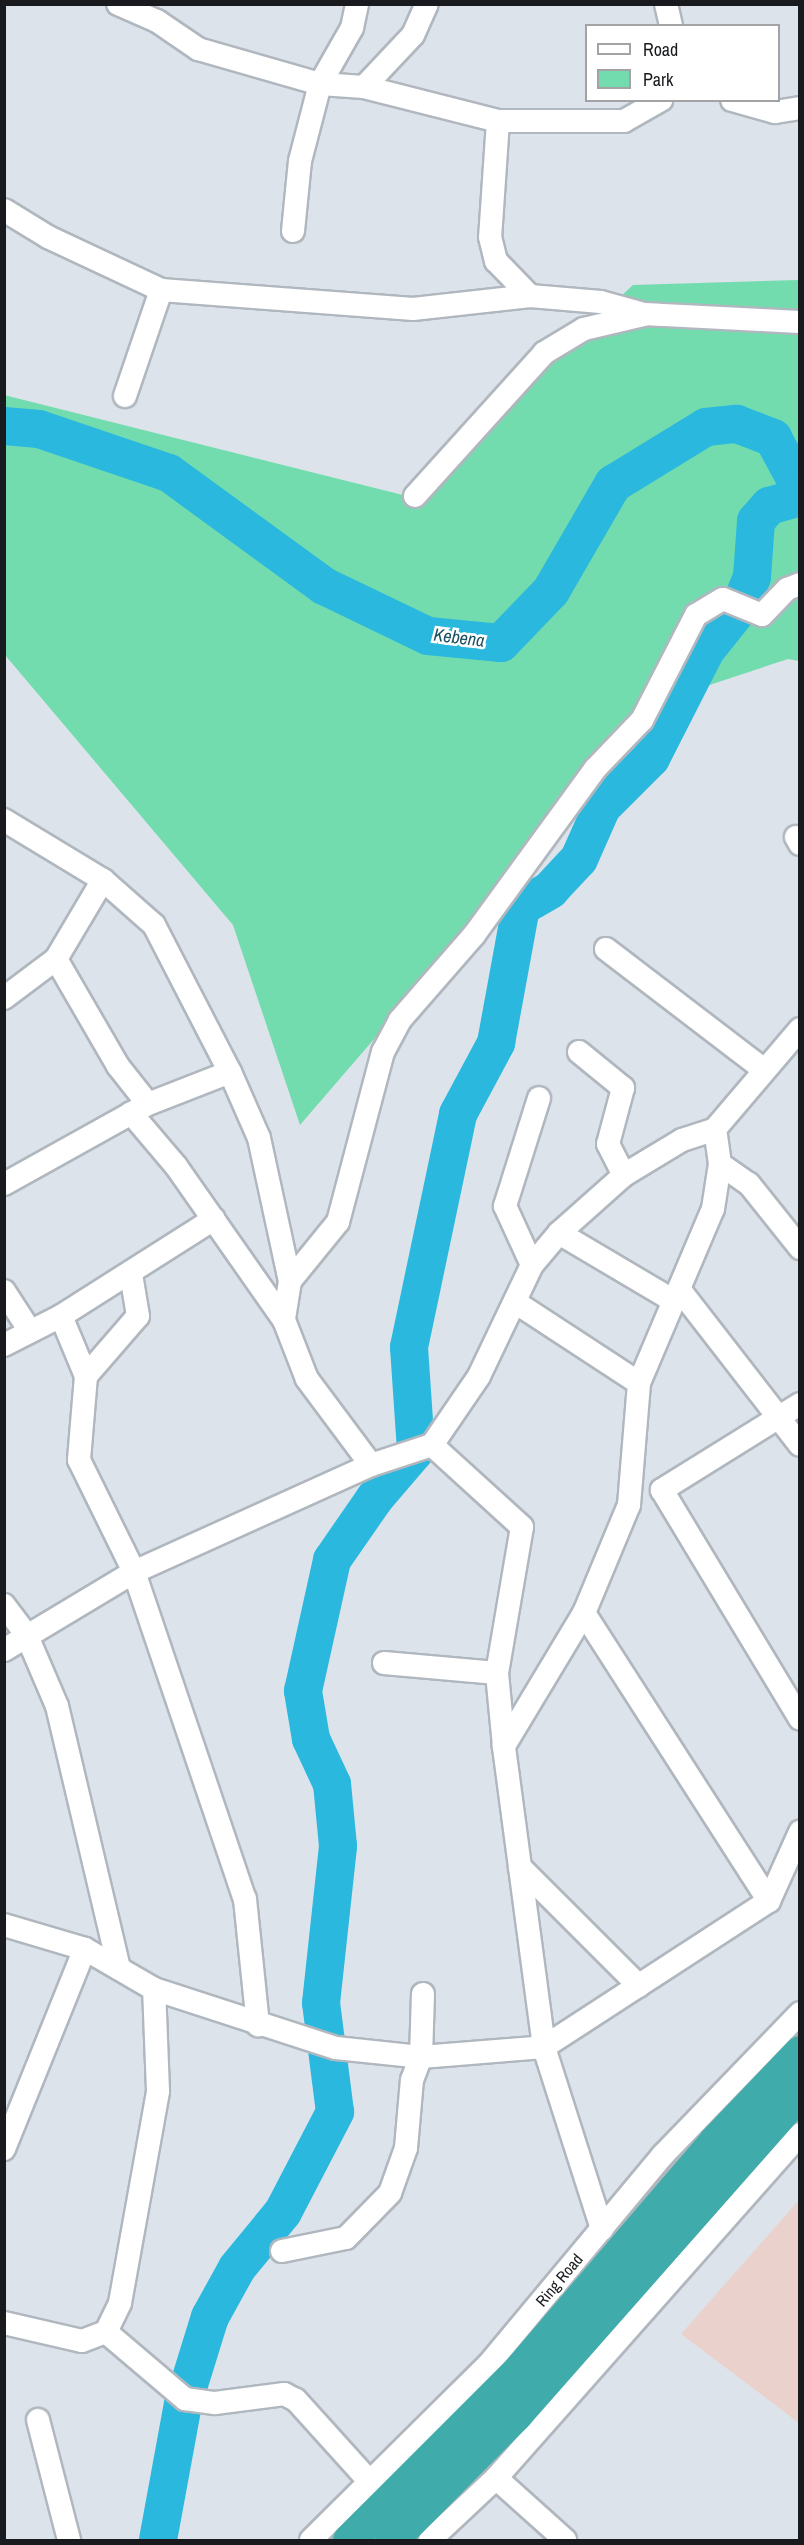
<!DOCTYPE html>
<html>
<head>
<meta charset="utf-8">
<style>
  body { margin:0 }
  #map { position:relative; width:804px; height:2545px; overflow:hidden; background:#dce3ea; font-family:"Archivo Narrow",sans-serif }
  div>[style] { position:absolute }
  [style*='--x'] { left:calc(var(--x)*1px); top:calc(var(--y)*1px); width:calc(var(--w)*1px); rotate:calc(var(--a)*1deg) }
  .industrial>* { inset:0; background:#ebd1cc }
  .green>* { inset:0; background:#73dcae }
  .river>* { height:38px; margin:-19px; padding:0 19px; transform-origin:19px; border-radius:19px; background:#2ab8de }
  .roads { filter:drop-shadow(2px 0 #b0b7be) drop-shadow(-2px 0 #b0b7be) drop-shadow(0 2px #b0b7be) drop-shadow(0 -2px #b0b7be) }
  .minor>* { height:22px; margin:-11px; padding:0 11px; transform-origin:11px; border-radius:11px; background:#fff }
  .highway>* { height:33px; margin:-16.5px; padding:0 16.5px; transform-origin:16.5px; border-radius:16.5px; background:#3fabaa }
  span { translate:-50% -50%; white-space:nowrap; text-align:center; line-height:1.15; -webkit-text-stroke:5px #fff; paint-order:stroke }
  .street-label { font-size:16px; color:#181a1d }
  .water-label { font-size:18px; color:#1b5161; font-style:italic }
  .frame { position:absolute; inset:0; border:6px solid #181a1d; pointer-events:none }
  .legend { position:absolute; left:585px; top:24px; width:195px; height:78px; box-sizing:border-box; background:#fff; border:2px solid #a3a3a5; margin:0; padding:8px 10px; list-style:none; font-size:18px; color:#181a1d }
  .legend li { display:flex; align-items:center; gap:12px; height:30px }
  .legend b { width:30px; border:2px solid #a3a3a5 }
</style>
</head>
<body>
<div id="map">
  <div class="industrial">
    <div style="clip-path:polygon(799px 2200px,799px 2423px,681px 2334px)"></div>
  </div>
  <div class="green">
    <div style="clip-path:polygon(799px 280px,799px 661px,788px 659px,667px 699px,300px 1125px,233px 925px,5px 655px,4px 395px,407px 496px,633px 285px)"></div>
  </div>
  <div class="river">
    <div style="--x:4;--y:426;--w:35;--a:5"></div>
    <div style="--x:39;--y:429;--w:137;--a:18.7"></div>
    <div style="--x:169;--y:473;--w:192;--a:36.1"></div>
    <div style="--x:324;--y:586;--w:115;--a:25.7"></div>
    <div style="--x:428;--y:636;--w:73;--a:5.5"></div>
    <div style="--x:501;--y:643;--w:72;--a:-46.1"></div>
    <div style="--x:551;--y:591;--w:124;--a:-59.9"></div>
    <div style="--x:613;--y:484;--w:109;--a:-31.5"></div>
    <div style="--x:706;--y:427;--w:31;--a:-6"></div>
    <div style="--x:737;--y:424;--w:39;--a:21"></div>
    <div style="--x:773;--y:438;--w:57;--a:61.6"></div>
    <div style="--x:158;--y:2540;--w:138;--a:-79.6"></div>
    <div style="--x:183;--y:2404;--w:91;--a:-72.8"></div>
    <div style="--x:210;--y:2317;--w:56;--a:-61.1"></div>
    <div style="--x:237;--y:2268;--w:72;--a:-50.6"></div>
    <div style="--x:283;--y:2212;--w:113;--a:-62.5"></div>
    <div style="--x:335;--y:2112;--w:110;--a:-97.3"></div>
    <div style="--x:321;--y:2003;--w:158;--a:-83.8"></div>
    <div style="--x:338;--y:1846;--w:62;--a:-95.5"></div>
    <div style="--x:332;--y:1784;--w:50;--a:-115"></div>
    <div style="--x:311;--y:1739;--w:49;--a:-99.5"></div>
    <div style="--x:303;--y:1691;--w:134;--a:-77.5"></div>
    <div style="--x:332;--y:1560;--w:75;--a:-55.3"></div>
    <div style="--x:375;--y:1498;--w:63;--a:-49.5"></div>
    <div style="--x:416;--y:1450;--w:103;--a:-93.9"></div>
    <div style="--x:409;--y:1347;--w:238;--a:-78.1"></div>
    <div style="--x:458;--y:1114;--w:81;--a:-61.8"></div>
    <div style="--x:496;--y:1043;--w:138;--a:-79.6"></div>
    <div style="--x:521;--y:907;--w:34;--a:-30"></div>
    <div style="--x:550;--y:890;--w:42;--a:-46.9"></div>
    <div style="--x:579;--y:859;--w:57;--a:-66.1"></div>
    <div style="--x:602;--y:807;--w:69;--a:-45"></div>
    <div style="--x:651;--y:758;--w:121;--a:-63"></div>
    <div style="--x:706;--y:650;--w:53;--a:-51.2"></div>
    <div style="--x:739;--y:609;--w:35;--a:-68"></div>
    <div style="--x:752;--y:577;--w:56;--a:-85.9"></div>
    <div style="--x:756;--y:521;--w:20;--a:-49"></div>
    <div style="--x:769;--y:506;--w:32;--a:-16"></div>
  </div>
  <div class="roads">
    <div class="minor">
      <div style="--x:118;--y:4;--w:43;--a:23.6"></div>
      <div style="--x:157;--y:21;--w:50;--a:34.3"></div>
      <div style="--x:198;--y:49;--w:127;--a:16"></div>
      <div style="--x:320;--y:84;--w:64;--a:-60.3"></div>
      <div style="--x:352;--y:28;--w:25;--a:-78"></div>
      <div style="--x:666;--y:4;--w:23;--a:77"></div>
      <div style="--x:364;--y:87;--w:71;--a:-46.7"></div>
      <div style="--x:413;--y:35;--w:34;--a:-66"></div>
      <div style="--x:732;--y:100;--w:45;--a:15.6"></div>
      <div style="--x:775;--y:112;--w:25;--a:-9"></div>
      <div style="--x:498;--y:121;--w:116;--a:93.9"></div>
      <div style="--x:490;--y:237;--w:25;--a:76"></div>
      <div style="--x:496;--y:261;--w:49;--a:45.8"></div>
      <div style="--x:4;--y:210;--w:52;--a:31.5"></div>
      <div style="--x:48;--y:237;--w:125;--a:25.1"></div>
      <div style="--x:161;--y:290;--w:253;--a:4.3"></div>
      <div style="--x:413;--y:309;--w:118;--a:-6.3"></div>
      <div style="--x:530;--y:296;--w:71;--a:4.8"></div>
      <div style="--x:601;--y:302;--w:45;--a:15.6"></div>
      <div style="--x:644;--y:314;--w:156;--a:2.9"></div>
      <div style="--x:293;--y:231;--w:70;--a:-84.3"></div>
      <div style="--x:300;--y:161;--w:80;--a:-75.4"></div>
      <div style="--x:320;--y:84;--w:44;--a:3.9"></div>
      <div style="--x:364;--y:87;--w:138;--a:14.2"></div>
      <div style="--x:498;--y:121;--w:126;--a:0"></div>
      <div style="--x:624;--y:121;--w:43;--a:-29.6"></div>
      <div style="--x:125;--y:396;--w:112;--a:-71.2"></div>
      <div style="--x:415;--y:496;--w:193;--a:-47.9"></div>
      <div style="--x:544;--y:353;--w:47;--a:-31"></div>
      <div style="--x:584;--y:329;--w:61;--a:-13.3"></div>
      <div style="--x:4;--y:820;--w:116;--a:31.2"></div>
      <div style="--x:796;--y:837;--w:8;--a:60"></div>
      <div style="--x:606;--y:949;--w:198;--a:37.4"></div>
      <div style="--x:56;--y:959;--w:124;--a:59.9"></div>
      <div style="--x:118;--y:1066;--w:48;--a:51.7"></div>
      <div style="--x:4;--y:998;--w:65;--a:-36.9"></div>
      <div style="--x:56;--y:959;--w:92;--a:-59.3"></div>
      <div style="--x:103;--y:880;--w:68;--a:41.4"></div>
      <div style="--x:154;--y:925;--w:165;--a:62.7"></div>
      <div style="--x:230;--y:1072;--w:88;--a:158.7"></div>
      <div style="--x:148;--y:1104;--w:165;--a:150.9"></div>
      <div style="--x:579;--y:1052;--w:57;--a:39.3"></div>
      <div style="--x:623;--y:1088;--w:58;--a:105"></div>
      <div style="--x:608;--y:1144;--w:35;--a:63"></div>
      <div style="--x:230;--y:1072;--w:72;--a:66.3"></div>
      <div style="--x:259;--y:1138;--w:146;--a:77.8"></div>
      <div style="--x:290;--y:1281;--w:39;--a:99"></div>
      <div style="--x:284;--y:1320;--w:63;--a:68.7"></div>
      <div style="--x:307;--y:1379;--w:107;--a:53.3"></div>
      <div style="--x:131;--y:1113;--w:70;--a:49.7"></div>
      <div style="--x:176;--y:1166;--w:188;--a:55"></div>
      <div style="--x:720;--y:1164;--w:35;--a:35"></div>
      <div style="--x:749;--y:1184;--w:82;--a:51.4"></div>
      <div style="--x:559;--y:1233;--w:134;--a:30.6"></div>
      <div style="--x:532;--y:1265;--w:65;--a:-114.6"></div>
      <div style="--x:505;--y:1206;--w:113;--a:-72.5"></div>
      <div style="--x:290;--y:1281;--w:76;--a:-50.9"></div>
      <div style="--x:338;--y:1222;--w:176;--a:-75.2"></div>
      <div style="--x:383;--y:1052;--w:36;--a:-62"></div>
      <div style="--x:400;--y:1020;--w:113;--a:-49"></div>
      <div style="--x:474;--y:935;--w:205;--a:-53.9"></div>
      <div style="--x:595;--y:769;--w:68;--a:-46.2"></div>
      <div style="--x:642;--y:720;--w:118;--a:-62.8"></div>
      <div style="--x:696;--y:615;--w:31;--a:-31"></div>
      <div style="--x:723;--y:599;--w:42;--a:22.3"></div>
      <div style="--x:762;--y:615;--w:36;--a:-46"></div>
      <div style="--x:787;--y:589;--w:14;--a:-21"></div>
      <div style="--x:679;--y:1289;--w:197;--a:52.2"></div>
      <div style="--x:4;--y:1291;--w:48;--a:57"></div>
      <div style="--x:515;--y:1302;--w:148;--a:33.2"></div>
      <div style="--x:61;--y:1316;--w:65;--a:67.4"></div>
      <div style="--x:86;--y:1376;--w:84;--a:94.8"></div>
      <div style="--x:79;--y:1460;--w:125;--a:63.8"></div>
      <div style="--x:134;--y:1572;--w:260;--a:-24.3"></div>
      <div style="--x:371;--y:1465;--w:64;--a:-18.2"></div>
      <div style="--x:4;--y:1345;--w:64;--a:-27"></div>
      <div style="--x:61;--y:1316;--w:181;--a:-32.4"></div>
      <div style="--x:86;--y:1376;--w:79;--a:-49.1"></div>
      <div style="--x:138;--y:1316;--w:43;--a:-99.5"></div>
      <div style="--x:800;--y:1404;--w:163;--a:148.1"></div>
      <div style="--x:662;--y:1490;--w:267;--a:58.9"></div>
      <div style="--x:4;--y:1605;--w:39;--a:53"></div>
      <div style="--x:27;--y:1636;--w:76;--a:66.8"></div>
      <div style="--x:57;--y:1706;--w:270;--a:76.7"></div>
      <div style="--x:584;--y:1613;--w:342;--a:57.3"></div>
      <div style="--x:4;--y:1650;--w:152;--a:-31"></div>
      <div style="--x:134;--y:1572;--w:345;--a:71.3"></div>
      <div style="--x:245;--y:1899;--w:127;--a:84.1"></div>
      <div style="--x:384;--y:1663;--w:113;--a:5.1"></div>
      <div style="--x:504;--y:1746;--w:73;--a:-95.5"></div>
      <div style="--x:497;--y:1673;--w:148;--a:-80.3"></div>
      <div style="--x:522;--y:1527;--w:122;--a:-137.7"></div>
      <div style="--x:432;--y:1445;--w:83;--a:-55.7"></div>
      <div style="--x:479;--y:1376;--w:123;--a:-64.5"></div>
      <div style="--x:532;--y:1265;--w:42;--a:-49.8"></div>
      <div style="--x:559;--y:1233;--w:87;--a:-41.7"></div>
      <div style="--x:624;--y:1175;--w:68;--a:-31.1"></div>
      <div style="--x:682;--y:1140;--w:35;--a:-18"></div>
      <div style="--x:520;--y:1867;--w:168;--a:45"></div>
      <div style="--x:4;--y:1925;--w:84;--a:16.5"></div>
      <div style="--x:85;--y:1949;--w:80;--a:30.1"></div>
      <div style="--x:154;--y:1989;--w:191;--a:18"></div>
      <div style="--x:336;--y:2048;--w:85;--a:6"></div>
      <div style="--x:421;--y:2057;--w:123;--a:-4.6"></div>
      <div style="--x:544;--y:2047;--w:268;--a:-33"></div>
      <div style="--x:769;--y:1901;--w:76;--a:-65.8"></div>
      <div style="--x:4;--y:2149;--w:216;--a:-68"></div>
      <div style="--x:602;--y:2229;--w:191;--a:-107.7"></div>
      <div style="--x:544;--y:2047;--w:304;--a:-97.6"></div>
      <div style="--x:504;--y:1746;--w:155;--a:-59"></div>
      <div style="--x:584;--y:1613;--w:117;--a:-67.4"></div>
      <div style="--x:629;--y:1505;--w:122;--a:-85.3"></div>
      <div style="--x:639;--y:1383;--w:189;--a:-67"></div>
      <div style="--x:713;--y:1209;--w:46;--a:-81.2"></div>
      <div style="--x:720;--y:1164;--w:35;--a:-98"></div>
      <div style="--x:715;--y:1129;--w:131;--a:-49.6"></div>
      <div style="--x:282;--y:2251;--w:65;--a:-11.5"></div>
      <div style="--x:346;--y:2238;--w:63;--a:-45.6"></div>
      <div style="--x:390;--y:2193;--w:48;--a:-70.4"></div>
      <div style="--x:406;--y:2148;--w:68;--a:-85"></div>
      <div style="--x:412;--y:2080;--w:25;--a:-69"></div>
      <div style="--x:421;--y:2057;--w:63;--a:-88.2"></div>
      <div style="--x:4;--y:2323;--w:80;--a:13"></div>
      <div style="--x:82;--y:2341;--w:26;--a:-21"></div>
      <div style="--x:106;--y:2332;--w:32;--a:-64"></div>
      <div style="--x:120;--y:2303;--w:215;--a:-79.8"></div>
      <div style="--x:158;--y:2091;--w:102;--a:-92.2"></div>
      <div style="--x:106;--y:2332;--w:104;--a:40.3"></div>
      <div style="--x:185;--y:2399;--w:30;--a:8"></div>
      <div style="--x:215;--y:2403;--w:70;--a:-7.4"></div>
      <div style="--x:284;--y:2394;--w:13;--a:27"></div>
      <div style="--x:296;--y:2400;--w:113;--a:47.9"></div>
      <div style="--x:38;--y:2420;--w:124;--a:75.5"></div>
      <div style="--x:496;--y:2478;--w:93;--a:41.9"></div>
      <div style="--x:311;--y:2540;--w:249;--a:-44.7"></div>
      <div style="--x:488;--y:2365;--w:273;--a:-50.2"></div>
      <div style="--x:663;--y:2155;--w:197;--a:-46"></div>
      <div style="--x:430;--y:2540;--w:91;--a:-43.2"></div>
      <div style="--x:496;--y:2478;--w:459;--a:-48.5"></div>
    </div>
    <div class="highway">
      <div style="--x:349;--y:2540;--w:240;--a:-45"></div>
      <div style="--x:519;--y:2370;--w:301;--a:-49.4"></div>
      <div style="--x:715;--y:2141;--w:123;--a:-46.3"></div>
      <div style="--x:391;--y:2540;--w:177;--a:-45.2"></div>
      <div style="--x:516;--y:2414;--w:429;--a:-48.6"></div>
    </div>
  </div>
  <div class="street-label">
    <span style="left:559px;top:2280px;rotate:-50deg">Ring Road</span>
  </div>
  <div class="water-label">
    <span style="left:459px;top:638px;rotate:7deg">Kebena</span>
  </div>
  <div class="frame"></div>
  <ul class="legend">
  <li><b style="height:8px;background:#fff"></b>Road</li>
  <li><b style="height:16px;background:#73dcae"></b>Park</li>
  </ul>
</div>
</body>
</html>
